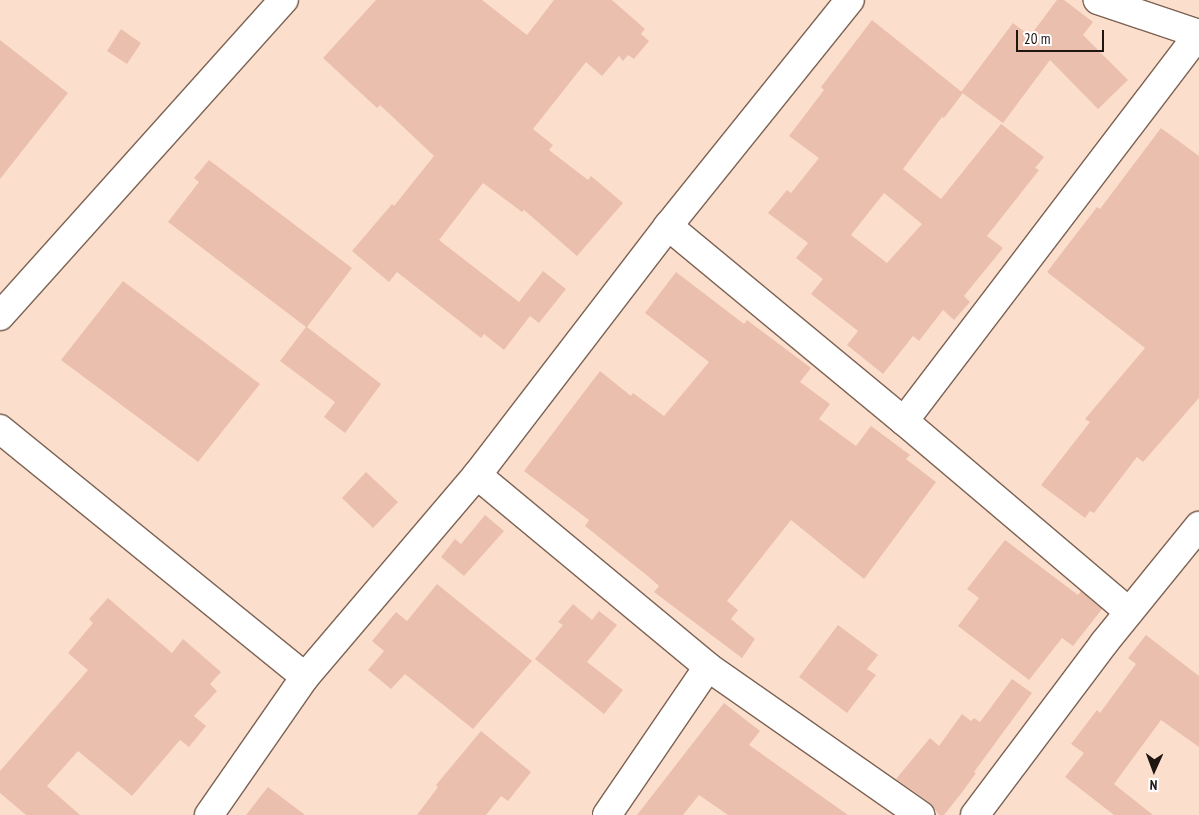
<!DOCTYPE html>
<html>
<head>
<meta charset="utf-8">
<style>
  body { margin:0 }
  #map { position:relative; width:1199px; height:815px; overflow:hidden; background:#fcdecd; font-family:"PT Sans Narrow",sans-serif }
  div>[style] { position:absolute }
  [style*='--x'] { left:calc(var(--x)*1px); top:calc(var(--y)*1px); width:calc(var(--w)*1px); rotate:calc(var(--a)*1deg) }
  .building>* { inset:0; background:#ebbfad }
  .roads { filter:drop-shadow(1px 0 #7d6354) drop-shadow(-1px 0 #7d6354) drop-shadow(0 1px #7d6354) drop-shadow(0 -1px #7d6354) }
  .minor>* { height:28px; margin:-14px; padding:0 14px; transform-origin:14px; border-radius:14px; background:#fff }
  span { translate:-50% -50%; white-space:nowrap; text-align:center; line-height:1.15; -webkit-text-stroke:4px #fff; paint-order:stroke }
  .north { position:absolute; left:1129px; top:745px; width:50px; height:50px; -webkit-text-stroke:4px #fff; paint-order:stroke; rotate:182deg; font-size:14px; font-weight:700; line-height:20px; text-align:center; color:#201610 }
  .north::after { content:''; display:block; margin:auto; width:18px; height:22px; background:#201610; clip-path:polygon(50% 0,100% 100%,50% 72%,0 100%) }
  .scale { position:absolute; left:1016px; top:30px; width:88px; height:22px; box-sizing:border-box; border:2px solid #201610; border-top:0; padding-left:6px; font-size:15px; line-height:18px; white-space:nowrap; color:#201610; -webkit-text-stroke:4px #fff; paint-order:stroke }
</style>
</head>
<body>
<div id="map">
  <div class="building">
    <div style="clip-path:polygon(376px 0,482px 0,527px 35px,554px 0,612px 0,645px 29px,641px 34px,649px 41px,634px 59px,628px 55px,623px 61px,619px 56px,602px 76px,586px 62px,533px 129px,553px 145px,549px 150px,588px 180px,591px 176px,623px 203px,577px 256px,524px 210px,522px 212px,483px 183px,439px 240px,519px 302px,543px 271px,566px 289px,539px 323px,530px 316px,504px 350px,484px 334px,481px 338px,397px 272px,389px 282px,352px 251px,392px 204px,394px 206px,434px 156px,380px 105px,377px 108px,323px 58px)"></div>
    <div style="clip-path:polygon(1057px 0,1064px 0,1093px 22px,1083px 35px,1128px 80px,1098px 109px,1050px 60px,1003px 123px,961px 92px,1013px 23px,1030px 36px)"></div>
    <div style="clip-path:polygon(evenodd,872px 20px,963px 93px,944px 118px,942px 117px,903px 169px,941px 199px,1001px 124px,1044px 157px,1035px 168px,1039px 170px,987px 236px,1003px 248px,964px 296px,970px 302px,954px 320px,943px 310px,919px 341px,913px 336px,883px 374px,847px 345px,858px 331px,811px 294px,823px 279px,796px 258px,808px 243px,768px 213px,787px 190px,791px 193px,819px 158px,789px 136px,824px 90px,821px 87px,872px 20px,884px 193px,922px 224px,887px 263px,851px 235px,884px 193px)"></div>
    <div style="clip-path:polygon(121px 29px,141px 43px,127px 64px,107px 51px)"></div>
    <div style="clip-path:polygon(0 40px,68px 93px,0 179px)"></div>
    <div style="clip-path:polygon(1161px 128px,1199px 156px,1199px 398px,1143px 462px,1137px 457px,1094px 513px,1090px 511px,1085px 518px,1041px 485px,1090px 422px,1085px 419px,1145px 348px,1047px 272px,1097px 207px,1100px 209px)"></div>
    <div style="clip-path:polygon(209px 160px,352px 268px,307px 327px,381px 384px,345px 433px,324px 417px,335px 402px,280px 361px,306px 327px,168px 222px,199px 182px,194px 178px)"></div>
    <div style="clip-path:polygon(676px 272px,744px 324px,747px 320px,811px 368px,800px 382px,830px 404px,819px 419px,856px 446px,871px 426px,910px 455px,906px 459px,936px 482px,864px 579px,791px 520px,727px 601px,738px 610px,731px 619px,755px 639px,742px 658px,654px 592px,659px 586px,649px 577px,585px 526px,589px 520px,524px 471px,600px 371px,631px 396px,633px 393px,664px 416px,709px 362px,645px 313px)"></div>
    <div style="clip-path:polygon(123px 281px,260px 384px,198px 462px,61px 360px)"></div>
    <div style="clip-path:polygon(366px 472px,398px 502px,373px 528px,342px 498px)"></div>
    <div style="clip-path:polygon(485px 515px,504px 531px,464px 576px,441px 557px,455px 539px,461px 544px)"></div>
    <div style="clip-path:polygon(1005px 540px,1078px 595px,1081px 591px,1102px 609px,1073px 646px,1062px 638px,1029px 680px,958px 626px,979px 598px,967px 589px)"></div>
    <div style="clip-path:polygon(437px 584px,532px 661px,473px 729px,405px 674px,391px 689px,368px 670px,384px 651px,372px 641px,396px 612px,407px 621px)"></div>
    <div style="clip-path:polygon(108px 598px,172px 653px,183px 639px,221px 672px,210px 684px,217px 691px,194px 716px,206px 726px,189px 747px,180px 740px,132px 796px,78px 751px,47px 786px,80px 815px,26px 815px,0 793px,0 771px,88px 670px,68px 653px,93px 623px,89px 619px)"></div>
    <div style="clip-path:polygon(573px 604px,592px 620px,599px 611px,617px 625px,587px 662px,623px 690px,604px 714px,535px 659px,563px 625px,558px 622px)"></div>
    <div style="clip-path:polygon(838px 625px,878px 655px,867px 669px,876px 675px,847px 713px,799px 677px)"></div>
    <div style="clip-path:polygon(1146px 635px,1199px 676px,1199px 747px,1161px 720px,1114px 784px,1153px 815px,1114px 815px,1065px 777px,1084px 753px,1071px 744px,1097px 710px,1100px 713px,1136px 664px,1128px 658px)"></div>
    <div style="clip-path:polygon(1012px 679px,1032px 693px,974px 772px,976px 773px,963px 791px,944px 815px,939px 815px,929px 802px,896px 779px,930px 738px,939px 746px,962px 714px,971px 721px,974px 718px,980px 722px)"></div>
    <div style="clip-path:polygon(724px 703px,760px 731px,749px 745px,848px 815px,728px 815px,699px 795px,683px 815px,637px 815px)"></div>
    <div style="clip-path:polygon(481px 731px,531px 772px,508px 801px,501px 796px,486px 815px,417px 815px,438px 787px,436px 785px)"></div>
    <div style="clip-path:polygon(268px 787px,305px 815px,246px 815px)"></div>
  </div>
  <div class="roads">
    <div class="minor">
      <div style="--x:668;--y:226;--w:306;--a:39.6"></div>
      <div style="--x:904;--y:421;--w:295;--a:40.3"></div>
      <div style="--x:0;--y:316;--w:425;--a:-48.1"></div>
      <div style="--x:904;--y:421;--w:487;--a:-52.7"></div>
      <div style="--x:1199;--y:34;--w:107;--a:-161.4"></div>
      <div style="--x:0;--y:429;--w:393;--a:39.1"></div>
      <div style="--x:477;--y:475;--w:300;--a:39.7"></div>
      <div style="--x:708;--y:667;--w:259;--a:34.9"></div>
      <div style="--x:209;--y:815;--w:168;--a:-55.2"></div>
      <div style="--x:305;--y:677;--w:265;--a:-49.6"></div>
      <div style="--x:477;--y:475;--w:314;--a:-52.5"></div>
      <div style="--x:668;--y:226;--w:290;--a:-51.2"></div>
      <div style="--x:607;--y:815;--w:179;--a:-55.7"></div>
      <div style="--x:975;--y:815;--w:215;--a:-53.1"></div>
      <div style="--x:1104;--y:643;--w:151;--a:-50.9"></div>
    </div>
  </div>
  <div class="north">N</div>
  <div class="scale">20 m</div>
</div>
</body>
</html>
